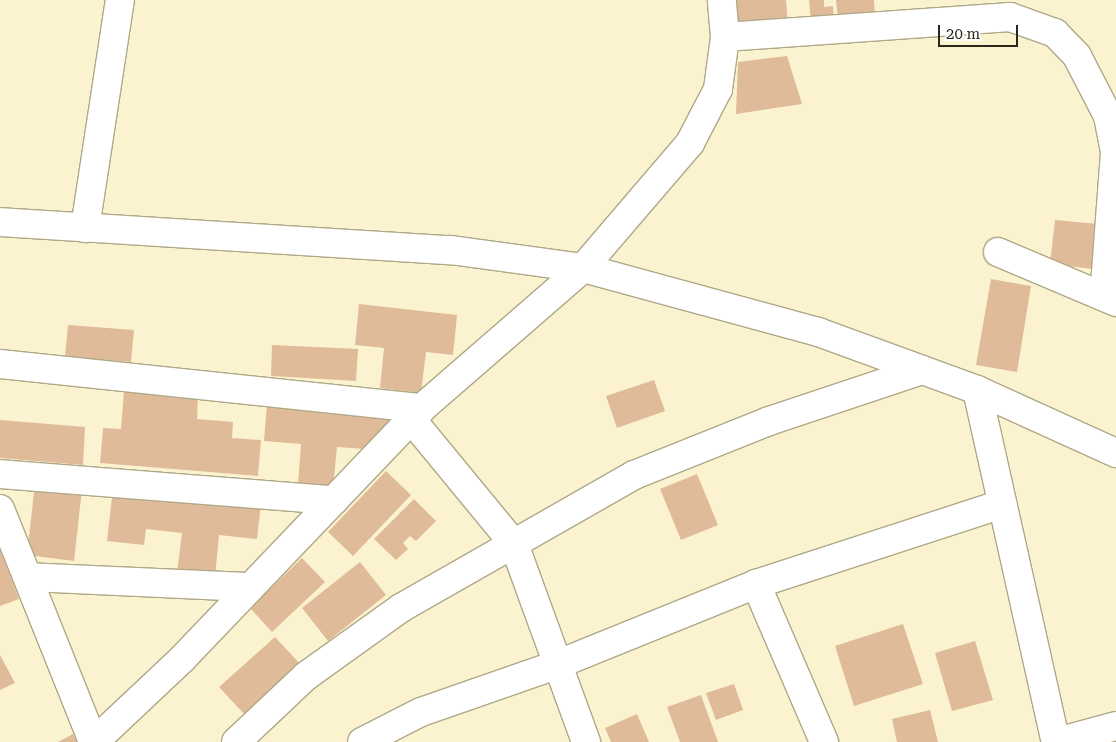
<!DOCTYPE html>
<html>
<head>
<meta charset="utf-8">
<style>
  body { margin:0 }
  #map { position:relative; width:1116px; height:742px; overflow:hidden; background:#fbf3d0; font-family:"Roboto Serif",serif }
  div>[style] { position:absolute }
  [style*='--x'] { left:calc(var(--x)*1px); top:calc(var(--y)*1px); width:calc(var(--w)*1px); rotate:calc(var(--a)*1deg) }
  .building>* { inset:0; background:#e0bb99 }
  .roads { filter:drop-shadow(1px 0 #afa887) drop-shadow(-1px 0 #afa887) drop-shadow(0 1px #afa887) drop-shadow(0 -1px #afa887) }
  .minor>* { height:28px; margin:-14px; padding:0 14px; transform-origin:14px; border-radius:14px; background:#fff }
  span { translate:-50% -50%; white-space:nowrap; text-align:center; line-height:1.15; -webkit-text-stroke:4px #fff; paint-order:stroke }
  .scale { position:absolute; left:938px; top:25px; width:80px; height:22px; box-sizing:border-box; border:2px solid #2a271a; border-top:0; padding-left:6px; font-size:15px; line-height:18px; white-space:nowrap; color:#2a271a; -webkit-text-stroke:4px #fff; paint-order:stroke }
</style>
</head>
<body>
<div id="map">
  <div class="building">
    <div style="clip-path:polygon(732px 0,786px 0,788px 25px,735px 30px)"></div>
    <div style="clip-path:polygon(809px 0,824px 0,824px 7px,833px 6px,834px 19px,811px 21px)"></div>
    <div style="clip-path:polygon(836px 0,874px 0,875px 17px,838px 20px)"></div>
    <div style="clip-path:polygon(787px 56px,802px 104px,736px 114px,738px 62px)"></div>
    <div style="clip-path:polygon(1055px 220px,1098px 224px,1093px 269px,1050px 264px)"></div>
    <div style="clip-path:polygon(991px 279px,1031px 286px,1017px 372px,976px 365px)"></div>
    <div style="clip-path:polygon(359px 304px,457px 315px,453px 355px,426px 352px,421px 393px,380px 388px,384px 348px,355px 345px)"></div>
    <div style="clip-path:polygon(68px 325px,134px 330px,131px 362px,65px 357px)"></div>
    <div style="clip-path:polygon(272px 345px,358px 349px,356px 381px,271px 376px)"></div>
    <div style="clip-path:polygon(654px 380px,665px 411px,617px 428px,606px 396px)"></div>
    <div style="clip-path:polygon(124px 391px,198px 397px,197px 419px,233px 422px,232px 438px,261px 440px,258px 476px,100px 463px,103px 428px,121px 429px)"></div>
    <div style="clip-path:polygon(267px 404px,400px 415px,365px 449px,337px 447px,333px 487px,298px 484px,301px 444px,264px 441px)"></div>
    <div style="clip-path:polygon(0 420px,85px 427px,83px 465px,0 458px)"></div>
    <div style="clip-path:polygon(386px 471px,411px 495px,353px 556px,328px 532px)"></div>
    <div style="clip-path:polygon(697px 474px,718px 525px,681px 540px,660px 489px)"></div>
    <div style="clip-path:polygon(35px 483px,82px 489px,74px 561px,27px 555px)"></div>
    <div style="clip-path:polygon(113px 488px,261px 504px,257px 539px,219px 535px,215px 577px,177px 573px,182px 533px,146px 529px,144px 545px,107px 541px)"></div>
    <div style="clip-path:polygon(414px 499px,436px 521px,416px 541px,410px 536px,403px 543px,408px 549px,396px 560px,374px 539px)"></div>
    <div style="clip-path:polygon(0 549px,19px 599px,0 606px)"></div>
    <div style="clip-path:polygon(302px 558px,325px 582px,272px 632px,250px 608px)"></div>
    <div style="clip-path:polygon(360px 562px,386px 595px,328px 641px,302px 608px)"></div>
    <div style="clip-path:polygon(903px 624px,923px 684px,854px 706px,835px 646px)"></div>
    <div style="clip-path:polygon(275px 637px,301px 665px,245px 715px,219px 687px)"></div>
    <div style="clip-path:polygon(975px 641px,993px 700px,952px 711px,935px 653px)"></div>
    <div style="clip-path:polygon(0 655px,15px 683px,0 690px)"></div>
    <div style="clip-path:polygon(734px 684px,743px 710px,716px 720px,706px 693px)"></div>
    <div style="clip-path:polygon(701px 695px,718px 742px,680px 742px,667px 707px)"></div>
    <div style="clip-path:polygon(930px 710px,938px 742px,897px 742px,892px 719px)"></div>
    <div style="clip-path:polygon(637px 714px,649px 742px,611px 742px,605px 728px)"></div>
    <div style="clip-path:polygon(73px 734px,77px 742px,58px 742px)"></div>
  </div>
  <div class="roads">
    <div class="minor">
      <div style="--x:725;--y:37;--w:286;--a:-4"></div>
      <div style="--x:1010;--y:17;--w:48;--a:19.6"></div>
      <div style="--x:1055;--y:33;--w:32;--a:46"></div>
      <div style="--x:1077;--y:56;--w:68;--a:62.7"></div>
      <div style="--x:1108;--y:116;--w:37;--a:79"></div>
      <div style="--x:1115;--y:152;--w:145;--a:94.3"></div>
      <div style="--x:0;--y:222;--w:452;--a:3.6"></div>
      <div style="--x:451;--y:250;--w:133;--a:7.8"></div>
      <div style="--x:583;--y:268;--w:244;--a:15.2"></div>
      <div style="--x:818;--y:332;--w:169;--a:20"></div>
      <div style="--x:977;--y:390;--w:153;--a:24.4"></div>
      <div style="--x:85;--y:228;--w:231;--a:-81.3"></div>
      <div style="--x:998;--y:252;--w:128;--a:23"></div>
      <div style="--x:0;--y:364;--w:424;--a:6"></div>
      <div style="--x:977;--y:390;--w:361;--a:77.4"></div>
      <div style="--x:411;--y:419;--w:162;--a:50.5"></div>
      <div style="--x:514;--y:544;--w:211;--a:70"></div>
      <div style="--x:0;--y:474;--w:335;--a:4.5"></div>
      <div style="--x:0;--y:509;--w:251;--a:68.2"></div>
      <div style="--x:28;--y:577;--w:222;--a:2.6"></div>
      <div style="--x:756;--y:584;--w:172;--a:66.7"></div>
      <div style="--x:94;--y:742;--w:122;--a:-43.3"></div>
      <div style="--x:183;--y:658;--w:346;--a:-46.3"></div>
      <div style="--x:422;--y:408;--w:213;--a:-41"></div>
      <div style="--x:583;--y:268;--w:165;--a:-49.4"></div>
      <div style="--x:690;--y:143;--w:61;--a:-62.6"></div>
      <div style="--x:718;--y:89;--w:52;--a:-82.3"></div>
      <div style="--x:725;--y:37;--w:37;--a:-95"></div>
      <div style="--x:236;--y:742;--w:96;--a:-43.3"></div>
      <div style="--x:306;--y:676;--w:117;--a:-35.6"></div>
      <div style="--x:401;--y:608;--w:268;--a:-29.7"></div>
      <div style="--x:634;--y:475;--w:145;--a:-21.8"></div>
      <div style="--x:769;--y:421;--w:161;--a:-18.4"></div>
      <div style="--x:362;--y:742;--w:66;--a:-27"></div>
      <div style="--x:421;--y:712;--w:143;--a:-19.2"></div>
      <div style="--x:556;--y:665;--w:216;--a:-22"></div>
      <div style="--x:756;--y:584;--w:259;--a:-18"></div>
      <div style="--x:1057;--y:742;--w:61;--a:-15.2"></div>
    </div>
  </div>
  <div class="scale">20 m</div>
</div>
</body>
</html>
